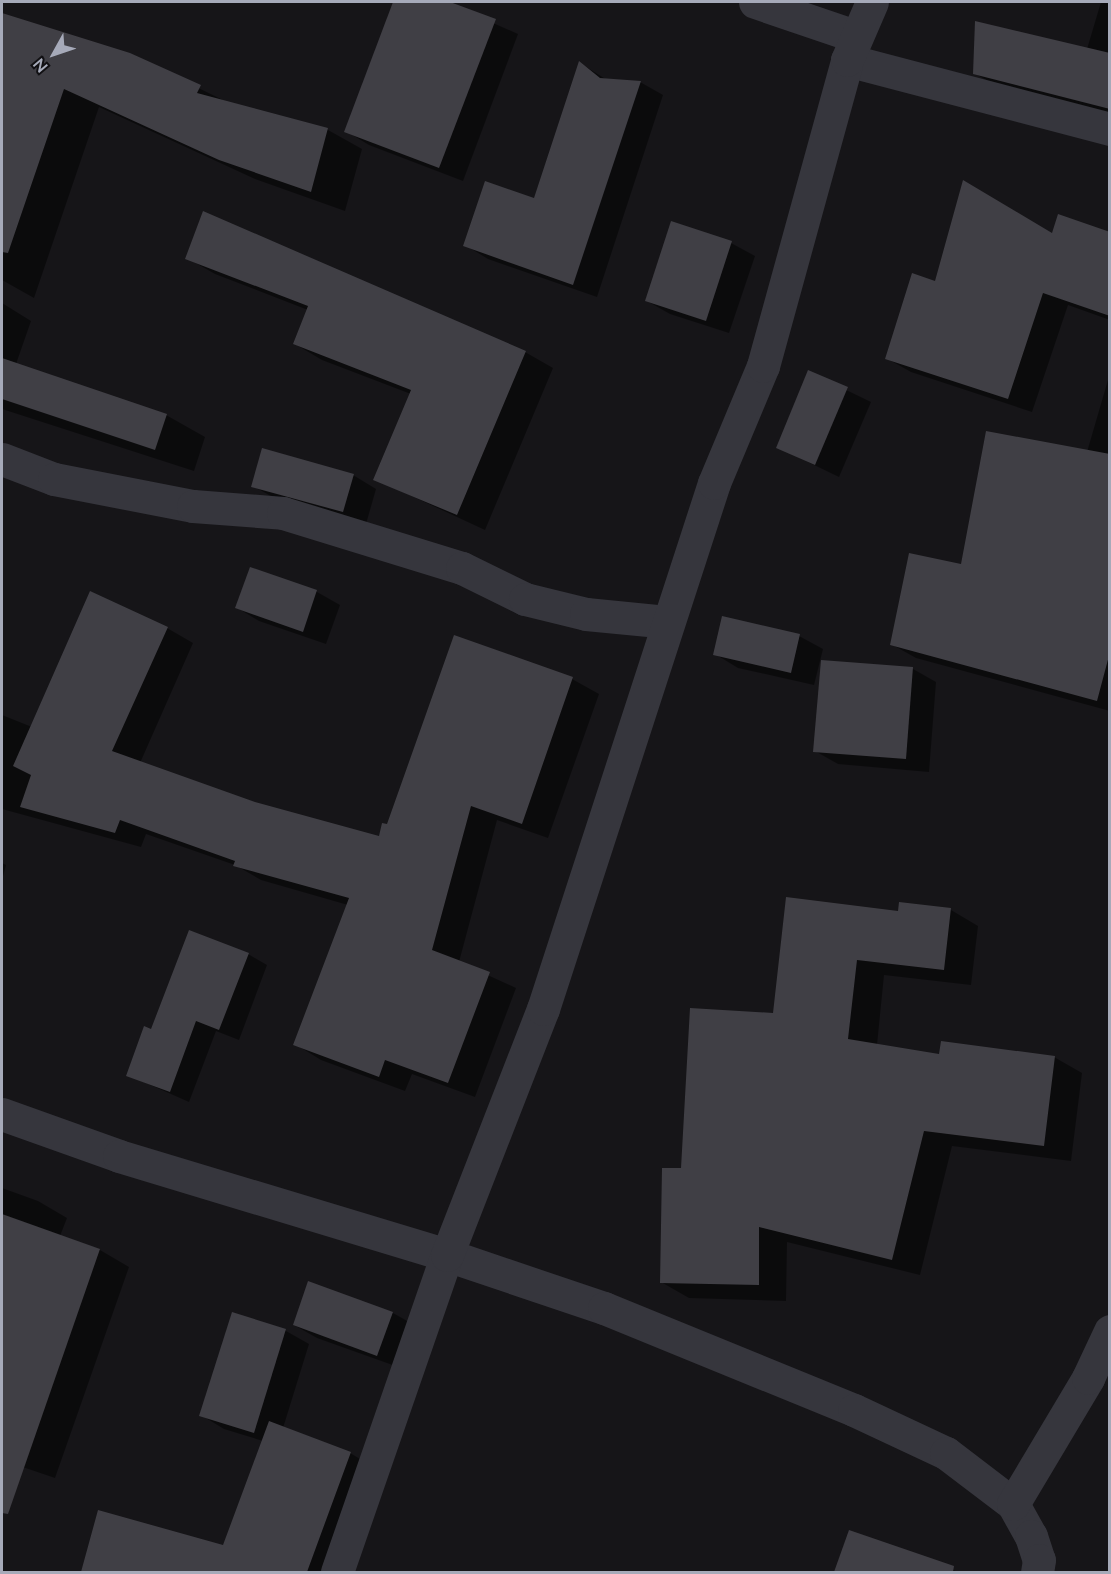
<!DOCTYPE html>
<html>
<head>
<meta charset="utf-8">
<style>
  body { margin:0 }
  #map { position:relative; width:1111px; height:1574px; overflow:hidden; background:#161518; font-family:Lato,sans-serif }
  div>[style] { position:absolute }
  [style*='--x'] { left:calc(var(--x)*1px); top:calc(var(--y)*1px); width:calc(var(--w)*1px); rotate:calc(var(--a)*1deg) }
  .shadow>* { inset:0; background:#0007 }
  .building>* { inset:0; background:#403f45 }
  .street>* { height:33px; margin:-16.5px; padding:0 16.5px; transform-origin:16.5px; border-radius:16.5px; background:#36363d }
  span { translate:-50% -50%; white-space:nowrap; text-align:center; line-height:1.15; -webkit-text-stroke:4.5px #111013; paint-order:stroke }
  .frame { position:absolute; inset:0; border:3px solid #a6aab9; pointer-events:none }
  .north { position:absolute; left:24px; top:24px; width:60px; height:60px; -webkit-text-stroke:4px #111013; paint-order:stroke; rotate:230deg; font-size:16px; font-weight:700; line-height:24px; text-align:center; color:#a6aab9 }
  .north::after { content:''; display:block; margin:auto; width:21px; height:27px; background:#a6aab9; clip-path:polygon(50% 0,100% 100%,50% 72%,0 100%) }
</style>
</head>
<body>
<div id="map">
  <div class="shadow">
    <div style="clip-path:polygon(394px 2px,445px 2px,518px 34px,463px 181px,369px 145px,346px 131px)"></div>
    <div style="clip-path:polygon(1101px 2px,1110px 2px,1110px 118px,997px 86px,974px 73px,1087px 49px)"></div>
    <div style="clip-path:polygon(2px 15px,129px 54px,229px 103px,328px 130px,362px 149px,345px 211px,255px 179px,99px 107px,34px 298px,2px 280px)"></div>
    <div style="clip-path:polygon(580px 63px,607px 80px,640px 82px,663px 95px,597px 297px,488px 259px,465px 245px,535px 200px)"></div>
    <div style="clip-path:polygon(1110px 234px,1110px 320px,1068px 305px,1032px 412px,911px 372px,886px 358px,936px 282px,1053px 235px)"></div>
    <div style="clip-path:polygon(731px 243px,755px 256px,729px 333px,670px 314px,647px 301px)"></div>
    <div style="clip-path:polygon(187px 258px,525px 352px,553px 368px,485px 530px,375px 479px,411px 394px,322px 360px,295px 344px,308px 310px,215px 274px)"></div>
    <div style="clip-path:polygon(2px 303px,31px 321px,16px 364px,166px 415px,205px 437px,194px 471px,2px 409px)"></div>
    <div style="clip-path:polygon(809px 372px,871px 402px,839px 477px,777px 447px)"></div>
    <div style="clip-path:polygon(1110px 373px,1110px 711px,916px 658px,891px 644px,963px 566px,1087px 452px)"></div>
    <div style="clip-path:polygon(353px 475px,376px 489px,366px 524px,276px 499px,253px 486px)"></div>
    <div style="clip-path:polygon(251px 569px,317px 592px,340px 605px,326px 644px,259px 621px,236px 607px)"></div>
    <div style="clip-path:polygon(167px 628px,193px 643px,140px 763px,255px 804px,380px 838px,388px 826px,572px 679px,599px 694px,548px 838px,497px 820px,459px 962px,516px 988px,475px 1097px,412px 1074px,405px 1091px,321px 1060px,295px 1044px,348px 905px,261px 880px,235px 865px,146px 834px,141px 847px,2px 809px,2px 715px,32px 727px)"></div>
    <div style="clip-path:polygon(799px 636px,823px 649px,814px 685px,738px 668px,715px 654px)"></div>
    <div style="clip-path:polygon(913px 669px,936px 682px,929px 772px,838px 764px,815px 751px)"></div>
    <div style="clip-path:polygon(2px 863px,6px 865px,2px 880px)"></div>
    <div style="clip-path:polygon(951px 910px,978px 926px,971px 985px,884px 975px,877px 1045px,941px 1056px,1054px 1057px,1082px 1073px,1071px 1161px,952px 1146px,920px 1275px,787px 1242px,786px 1301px,689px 1298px,661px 1282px,682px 1170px,774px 1015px,899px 912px)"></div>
    <div style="clip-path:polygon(248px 954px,267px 965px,239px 1040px,216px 1031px,189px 1102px,128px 1075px,152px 1031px)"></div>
    <div style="clip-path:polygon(2px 1188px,38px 1201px,67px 1218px,60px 1236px,100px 1250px,129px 1267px,55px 1478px,2px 1460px)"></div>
    <div style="clip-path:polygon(393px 1313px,416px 1326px,401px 1368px,317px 1338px,294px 1325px)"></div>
    <div style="clip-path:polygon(233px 1314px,286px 1331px,309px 1344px,283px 1428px,350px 1453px,377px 1469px,339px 1572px,82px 1572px,99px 1511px,224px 1547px,263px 1441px,224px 1429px,201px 1415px)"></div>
    <div style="clip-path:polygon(850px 1532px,941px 1563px,957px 1572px,836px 1572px)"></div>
  </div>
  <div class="building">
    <div style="clip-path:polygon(393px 2px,450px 2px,496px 19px,439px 168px,344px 132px)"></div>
    <div style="clip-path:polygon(2px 13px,130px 53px,201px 85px,197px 93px,328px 128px,311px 192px,219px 160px,64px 89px,8px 253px,2px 252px)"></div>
    <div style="clip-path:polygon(975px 21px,1110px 53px,1110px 109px,973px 74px)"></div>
    <div style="clip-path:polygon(579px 61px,600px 78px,641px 81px,573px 285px,463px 246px,485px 181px,534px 198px)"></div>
    <div style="clip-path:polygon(963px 180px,1052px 233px,1058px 214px,1110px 232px,1110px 316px,1043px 293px,1008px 399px,885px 359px,912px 273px,935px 281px)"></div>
    <div style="clip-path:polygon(203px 211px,526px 351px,457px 515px,373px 480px,411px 390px,293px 344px,308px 306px,185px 259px)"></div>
    <div style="clip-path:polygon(671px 221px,732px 241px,706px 321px,645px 301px)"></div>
    <div style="clip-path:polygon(2px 358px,167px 414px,155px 450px,2px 399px)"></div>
    <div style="clip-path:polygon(808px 370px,848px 387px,815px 465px,776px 448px)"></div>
    <div style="clip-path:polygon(986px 431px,1110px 454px,1110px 652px,1097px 701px,890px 645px,909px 553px,961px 564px)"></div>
    <div style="clip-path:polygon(262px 448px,354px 474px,343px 512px,251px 487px)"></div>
    <div style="clip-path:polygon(250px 567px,317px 590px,303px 632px,235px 608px)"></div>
    <div style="clip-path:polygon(90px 591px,168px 627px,112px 751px,255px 802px,379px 836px,382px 823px,387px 824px,454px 635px,573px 677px,522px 824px,471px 806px,432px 950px,490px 972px,448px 1083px,385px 1060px,379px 1077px,293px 1045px,349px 898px,233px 866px,235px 861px,120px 820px,115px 833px,20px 807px,31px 775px,13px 766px)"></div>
    <div style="clip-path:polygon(722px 616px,800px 634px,791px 673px,713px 655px)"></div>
    <div style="clip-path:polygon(821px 660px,913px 667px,906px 759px,813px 752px)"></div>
    <div style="clip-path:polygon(786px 897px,898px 911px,899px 902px,951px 908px,944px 970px,857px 960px,848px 1039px,939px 1054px,941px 1041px,1055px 1056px,1044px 1146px,924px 1131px,892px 1260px,759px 1227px,759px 1285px,660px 1283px,662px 1168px,681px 1168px,690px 1008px,773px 1013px)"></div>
    <div style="clip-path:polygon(189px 930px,249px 953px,219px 1030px,196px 1021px,170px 1092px,126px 1076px,144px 1026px,151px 1029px)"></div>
    <div style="clip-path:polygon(2px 1214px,100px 1249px,8px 1514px,2px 1513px)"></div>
    <div style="clip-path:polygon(308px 1281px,393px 1312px,377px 1356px,293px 1325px)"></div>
    <div style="clip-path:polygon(232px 1312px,286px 1329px,254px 1433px,199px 1416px)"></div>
    <div style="clip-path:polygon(269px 1421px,351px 1452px,307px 1572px,81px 1572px,98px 1510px,223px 1545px)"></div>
    <div style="clip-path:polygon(849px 1530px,954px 1566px,953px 1572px,834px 1572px)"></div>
  </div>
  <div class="street">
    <div style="--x:755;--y:2;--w:106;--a:18.8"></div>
    <div style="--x:847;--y:60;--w:272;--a:14.7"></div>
    <div style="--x:2;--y:459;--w:56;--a:21"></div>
    <div style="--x:54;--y:479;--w:142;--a:11"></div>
    <div style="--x:193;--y:506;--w:90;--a:4.4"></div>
    <div style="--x:283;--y:513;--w:187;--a:17.1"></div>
    <div style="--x:462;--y:568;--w:70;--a:26.2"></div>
    <div style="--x:525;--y:599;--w:63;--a:13.8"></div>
    <div style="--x:586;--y:614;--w:81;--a:5.6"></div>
    <div style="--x:2;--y:1114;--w:124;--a:19.7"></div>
    <div style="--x:119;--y:1156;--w:343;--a:16.8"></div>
    <div style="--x:447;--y:1255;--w:166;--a:18.7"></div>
    <div style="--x:604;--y:1308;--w:270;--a:22.2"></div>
    <div style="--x:854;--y:1410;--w:102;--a:25.1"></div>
    <div style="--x:946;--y:1453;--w:84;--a:37.3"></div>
    <div style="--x:1013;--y:1504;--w:37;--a:61"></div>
    <div style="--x:1031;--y:1536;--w:25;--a:72"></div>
    <div style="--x:1039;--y:1560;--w:12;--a:99"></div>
    <div style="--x:1013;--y:1504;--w:147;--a:-59.2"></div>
    <div style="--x:1088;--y:1378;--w:52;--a:-64.9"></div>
    <div style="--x:337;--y:1572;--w:336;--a:-70.9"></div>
    <div style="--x:447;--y:1255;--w:264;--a:-68.7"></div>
    <div style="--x:543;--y:1009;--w:553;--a:-71.99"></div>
    <div style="--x:714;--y:483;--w:127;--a:-67.3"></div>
    <div style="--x:763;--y:366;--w:317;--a:-74.6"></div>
    <div style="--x:847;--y:60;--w:63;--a:-66.7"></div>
  </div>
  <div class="frame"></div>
  <div class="north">N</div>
</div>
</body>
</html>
